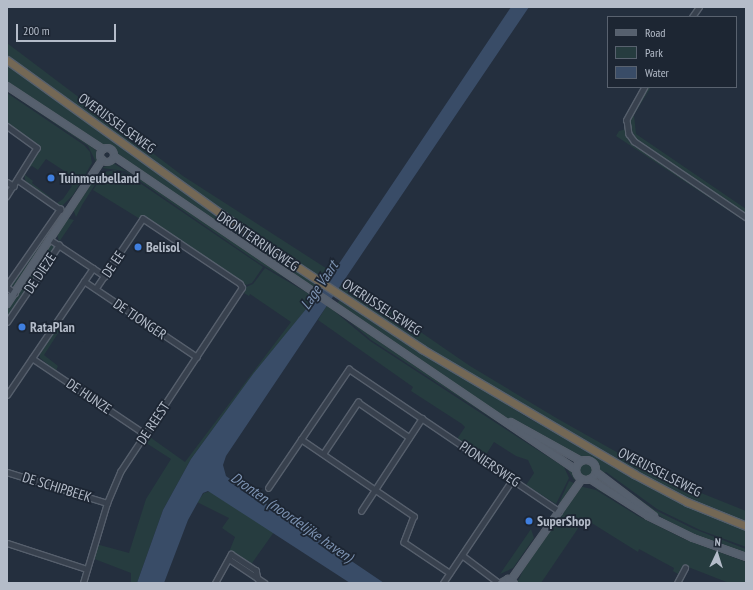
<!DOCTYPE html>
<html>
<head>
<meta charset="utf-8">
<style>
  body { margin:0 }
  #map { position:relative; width:753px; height:590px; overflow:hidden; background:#242f3e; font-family:"PT Sans Narrow",sans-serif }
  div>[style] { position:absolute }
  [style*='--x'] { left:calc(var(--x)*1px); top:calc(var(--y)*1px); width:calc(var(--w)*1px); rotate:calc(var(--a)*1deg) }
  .green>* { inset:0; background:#263c3f }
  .round { border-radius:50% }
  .water>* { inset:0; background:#394c67 }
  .roads { filter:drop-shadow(1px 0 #565f6c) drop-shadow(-1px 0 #565f6c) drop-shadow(0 1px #565f6c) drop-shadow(0 -1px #565f6c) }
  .minor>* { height:4.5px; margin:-2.25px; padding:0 2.25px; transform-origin:2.25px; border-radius:2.25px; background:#38414e }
  .major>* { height:6px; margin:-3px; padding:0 3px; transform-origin:3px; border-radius:3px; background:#56606e }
  .major>.ring { margin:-3px; padding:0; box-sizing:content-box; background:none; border:6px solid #56606e; border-radius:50% }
  .highway>* { height:7px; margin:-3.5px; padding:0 3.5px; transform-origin:3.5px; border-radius:3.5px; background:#746855 }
  .dots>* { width:11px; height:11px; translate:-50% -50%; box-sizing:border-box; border:2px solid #1d2633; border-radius:50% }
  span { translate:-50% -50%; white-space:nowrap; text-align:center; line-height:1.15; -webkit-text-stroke:3.5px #1d2633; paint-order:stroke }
  .street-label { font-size:14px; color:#b4bcc9 }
  .poi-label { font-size:14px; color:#b4bcc9; font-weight:700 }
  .left { translate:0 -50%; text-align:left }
  .water-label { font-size:15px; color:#7c92b1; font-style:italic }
  .frame { position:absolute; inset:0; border:8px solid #b4bcc9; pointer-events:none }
  .legend { position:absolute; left:607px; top:16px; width:130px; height:72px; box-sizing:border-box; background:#1d2633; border:1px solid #59626f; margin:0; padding:5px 7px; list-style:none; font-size:12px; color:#b4bcc9 }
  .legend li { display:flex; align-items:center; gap:8px; height:20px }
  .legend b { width:20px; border:1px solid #59626f }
  .north { position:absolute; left:697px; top:534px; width:40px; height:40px; -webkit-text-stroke:3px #1d2633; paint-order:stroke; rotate:4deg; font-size:11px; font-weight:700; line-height:16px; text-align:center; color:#b4bcc9 }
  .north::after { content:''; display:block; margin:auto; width:14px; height:18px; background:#b4bcc9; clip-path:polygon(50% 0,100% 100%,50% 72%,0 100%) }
  .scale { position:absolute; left:16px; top:24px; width:100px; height:18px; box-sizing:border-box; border:2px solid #b4bcc9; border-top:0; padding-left:5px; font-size:12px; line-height:14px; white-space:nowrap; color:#b4bcc9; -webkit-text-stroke:3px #1d2633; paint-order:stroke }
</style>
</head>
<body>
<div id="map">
  <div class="green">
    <div style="clip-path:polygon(7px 43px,183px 176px,332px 272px,326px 284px,7px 57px)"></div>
    <div style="clip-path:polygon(7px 62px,317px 284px,314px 288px,316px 291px,116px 156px,113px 148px,102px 146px,7px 84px)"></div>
    <div style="clip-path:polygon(647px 87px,651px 87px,634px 115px,636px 134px,746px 209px,746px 215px,636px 140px,631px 133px,628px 127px,630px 112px)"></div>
    <div style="clip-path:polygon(7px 88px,96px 150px,99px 159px,97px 164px,88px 146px,7px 91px)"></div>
    <div style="clip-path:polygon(7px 93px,84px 145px,90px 152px,92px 163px,73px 195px,61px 207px,57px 203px,63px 199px,72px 186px,68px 182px,72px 176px,46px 159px,38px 170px,32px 166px,29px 168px,41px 147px,7px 124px)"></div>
    <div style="clip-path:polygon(626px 129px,634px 142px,746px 218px,746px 222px,616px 136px,619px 131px)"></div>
    <div style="clip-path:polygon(113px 163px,151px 186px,309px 292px,259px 263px,125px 171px,102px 168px)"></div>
    <div style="clip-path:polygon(115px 170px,134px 179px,263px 267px,252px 283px,246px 285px,142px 216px,140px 219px,93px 190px,105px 172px)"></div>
    <div style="clip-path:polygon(24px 174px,33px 181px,32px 183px,55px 201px,26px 183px)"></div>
    <div style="clip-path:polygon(98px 180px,82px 205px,76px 217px,73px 209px,90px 184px)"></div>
    <div style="clip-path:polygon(61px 212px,63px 215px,17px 286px,12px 286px,12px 282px,58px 213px)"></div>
    <div style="clip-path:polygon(67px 218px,74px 220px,59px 242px,57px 234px)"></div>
    <div style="clip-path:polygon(51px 244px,56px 246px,7px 319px,7px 309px)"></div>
    <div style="clip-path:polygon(265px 268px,316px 298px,253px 374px,191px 459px,163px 510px,137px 583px,131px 583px,131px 573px,92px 558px,96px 544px,129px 553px,146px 499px,171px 459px,143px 441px,147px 435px,185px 462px,291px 322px,250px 294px,249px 296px,244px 293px,246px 287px,253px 284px)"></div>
    <div style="clip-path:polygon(345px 280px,470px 366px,558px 419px,661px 477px,746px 511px,746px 524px,660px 486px,490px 388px,336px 292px)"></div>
    <div style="clip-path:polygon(340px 299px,525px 416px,631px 475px,746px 529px,746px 547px,700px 530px,657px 509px,606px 472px,602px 474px,591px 459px,581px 459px,497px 413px,334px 303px,337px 304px)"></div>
    <div style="clip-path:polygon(327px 305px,370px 341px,564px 467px,569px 478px,556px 504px,526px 485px,534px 473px,528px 460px,516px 456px,494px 442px,484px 458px,457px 439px,465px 427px,462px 424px,411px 391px,413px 387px,318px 320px)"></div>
    <div style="clip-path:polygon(336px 310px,575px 472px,575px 481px,565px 466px,371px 340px)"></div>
    <div style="clip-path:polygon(57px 324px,88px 345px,62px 327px,44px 355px,58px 366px,56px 371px,40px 358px,39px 351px)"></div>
    <div class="round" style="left:579px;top:463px;width:14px;height:14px"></div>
    <div style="clip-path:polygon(604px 474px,655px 510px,694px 529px,746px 549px,746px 555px,696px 536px,668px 522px)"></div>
    <div style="clip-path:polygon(569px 481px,574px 483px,562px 503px,558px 505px)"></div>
    <div style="clip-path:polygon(597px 485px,635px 510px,746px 561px,670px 531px,596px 489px)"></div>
    <div style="clip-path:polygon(579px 486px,596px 490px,638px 516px,684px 539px,746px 562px,746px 583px,729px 583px,683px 565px,678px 574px,673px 571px,674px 568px,639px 549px,638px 552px,590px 522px,583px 521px,541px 583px,517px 583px,526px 564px)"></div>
    <div style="clip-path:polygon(211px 491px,274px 532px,250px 566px,229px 552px,235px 537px,222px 528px,229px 518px,197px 502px,204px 493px)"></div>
    <div style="clip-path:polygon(531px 529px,534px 538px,513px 568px,500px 574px)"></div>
  </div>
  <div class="water">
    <div style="clip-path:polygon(511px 7px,529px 7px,326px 307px,226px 456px,223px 465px,226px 476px,233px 481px,384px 583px,350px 583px,208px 491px,203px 493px,188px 520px,164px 583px,137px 583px,163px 510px,191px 459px,253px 374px,320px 292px)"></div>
  </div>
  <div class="roads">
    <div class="minor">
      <div style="--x:692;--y:17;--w:12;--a:-55"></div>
      <div style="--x:645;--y:87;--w:38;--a:119"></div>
      <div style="--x:627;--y:120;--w:14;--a:82"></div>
      <div style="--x:629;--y:134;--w:9;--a:54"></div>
      <div style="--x:634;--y:141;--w:135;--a:34.2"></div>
      <div style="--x:7;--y:126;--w:37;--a:36"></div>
      <div style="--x:37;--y:148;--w:57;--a:122"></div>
      <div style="--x:18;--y:180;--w:52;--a:34.9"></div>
      <div style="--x:7;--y:182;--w:8;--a:30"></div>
      <div style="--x:51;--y:240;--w:65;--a:33.7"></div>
      <div style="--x:84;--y:281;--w:136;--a:33.9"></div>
      <div style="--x:7;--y:285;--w:93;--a:-55.1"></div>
      <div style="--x:7;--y:287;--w:10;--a:37"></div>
      <div style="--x:7;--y:322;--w:93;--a:-56"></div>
      <div style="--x:32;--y:358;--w:136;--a:33.9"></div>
      <div style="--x:7;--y:395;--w:153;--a:-55.9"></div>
      <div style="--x:301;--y:439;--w:137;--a:34.3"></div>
      <div style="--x:414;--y:516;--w:28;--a:111"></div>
      <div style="--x:404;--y:542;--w:55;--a:34"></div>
      <div style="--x:323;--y:454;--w:63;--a:-56.1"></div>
      <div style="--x:358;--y:402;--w:62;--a:34.5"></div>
      <div style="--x:7;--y:472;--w:105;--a:17.2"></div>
      <div style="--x:268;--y:488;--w:144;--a:-55.8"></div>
      <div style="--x:349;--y:369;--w:254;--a:34.1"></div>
      <div style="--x:361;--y:511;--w:111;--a:-56.7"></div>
      <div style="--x:7;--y:543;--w:84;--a:18"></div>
      <div style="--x:462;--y:555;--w:46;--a:37.1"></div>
      <div style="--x:229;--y:559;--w:43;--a:33.7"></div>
      <div style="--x:83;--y:583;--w:84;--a:-73.3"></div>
      <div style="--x:107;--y:503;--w:34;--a:-67"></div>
      <div style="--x:120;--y:472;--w:221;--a:-56.5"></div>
      <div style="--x:242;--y:288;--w:4;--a:-117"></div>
      <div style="--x:240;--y:284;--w:117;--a:-146.2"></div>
      <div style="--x:143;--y:219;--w:84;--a:123.9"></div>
      <div style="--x:215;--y:583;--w:33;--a:-61"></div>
      <div style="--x:231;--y:554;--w:30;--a:33"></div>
      <div style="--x:256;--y:570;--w:9;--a:77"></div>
      <div style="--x:443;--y:583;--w:125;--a:-56.1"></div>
      <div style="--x:677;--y:583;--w:17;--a:-62"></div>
    </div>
    <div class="major">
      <div style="--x:7;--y:86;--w:115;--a:33.3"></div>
      <div class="ring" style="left:100px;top:148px;width:8px;height:8px"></div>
      <div style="--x:115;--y:157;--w:557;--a:34.17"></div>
      <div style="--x:7;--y:304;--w:173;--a:-56.6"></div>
      <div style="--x:511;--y:422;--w:80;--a:29.1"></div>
      <div class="ring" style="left:576px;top:460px;width:14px;height:14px"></div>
      <div style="--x:596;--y:472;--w:73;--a:37.2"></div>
      <div style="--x:590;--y:479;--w:69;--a:32.5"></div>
      <div style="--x:648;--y:516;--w:50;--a:26.1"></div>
      <div style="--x:693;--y:538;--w:56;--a:19.7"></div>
      <div style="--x:511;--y:580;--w:123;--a:-54.9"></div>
      <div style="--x:501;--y:583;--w:8;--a:-30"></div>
      <div style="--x:508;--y:579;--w:7;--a:34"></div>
    </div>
    <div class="highway">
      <div style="--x:7;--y:60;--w:312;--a:35.7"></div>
      <div style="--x:260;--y:242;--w:194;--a:33.4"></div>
      <div style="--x:422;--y:349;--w:246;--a:30.5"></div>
      <div style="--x:634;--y:474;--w:60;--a:27.8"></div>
      <div style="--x:687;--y:502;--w:64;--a:22.1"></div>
    </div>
  </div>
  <div class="dots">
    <div style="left:51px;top:178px;background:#3f7fe0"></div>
    <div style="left:138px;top:247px;background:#3f7fe0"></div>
    <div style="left:22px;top:327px;background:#3f7fe0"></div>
    <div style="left:529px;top:521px;background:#3f7fe0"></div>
  </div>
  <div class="street-label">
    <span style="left:117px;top:123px;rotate:36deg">OVERIJSSELSEWEG</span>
    <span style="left:258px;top:241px;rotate:34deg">DRONTERRINGWEG</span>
    <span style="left:113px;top:264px;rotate:-56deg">DE EE</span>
    <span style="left:40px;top:273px;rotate:-56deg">DE DIEZE</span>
    <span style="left:382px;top:307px;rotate:33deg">OVERIJSSELSEWEG</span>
    <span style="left:140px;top:319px;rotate:34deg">DE TJONGER</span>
    <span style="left:89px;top:396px;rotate:34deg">DE HUNZE</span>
    <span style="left:153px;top:423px;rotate:-56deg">DE REEST</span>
    <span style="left:490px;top:464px;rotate:34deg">PIONIERSWEG</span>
    <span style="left:660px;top:472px;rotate:27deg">OVERIJSSELSEWEG</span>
    <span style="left:57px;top:487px;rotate:17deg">DE SCHIPBEEK</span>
  </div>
  <div class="poi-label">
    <span class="left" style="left:59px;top:178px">Tuinmeubelland</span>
    <span class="left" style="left:146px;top:247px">Belisol</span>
    <span class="left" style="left:30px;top:327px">RataPlan</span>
    <span class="left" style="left:537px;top:521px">SuperShop</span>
  </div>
  <div class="water-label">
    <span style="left:319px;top:285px;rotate:-56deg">Lage Vaart</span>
    <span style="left:292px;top:517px;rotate:35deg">Dronten (noordelijke haven)</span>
  </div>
  <div class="frame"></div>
  <ul class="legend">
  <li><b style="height:5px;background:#56606e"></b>Road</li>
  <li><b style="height:11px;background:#263c3f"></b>Park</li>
  <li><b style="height:11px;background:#394c67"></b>Water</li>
  </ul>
  <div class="north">N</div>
  <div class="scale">200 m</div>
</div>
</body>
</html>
